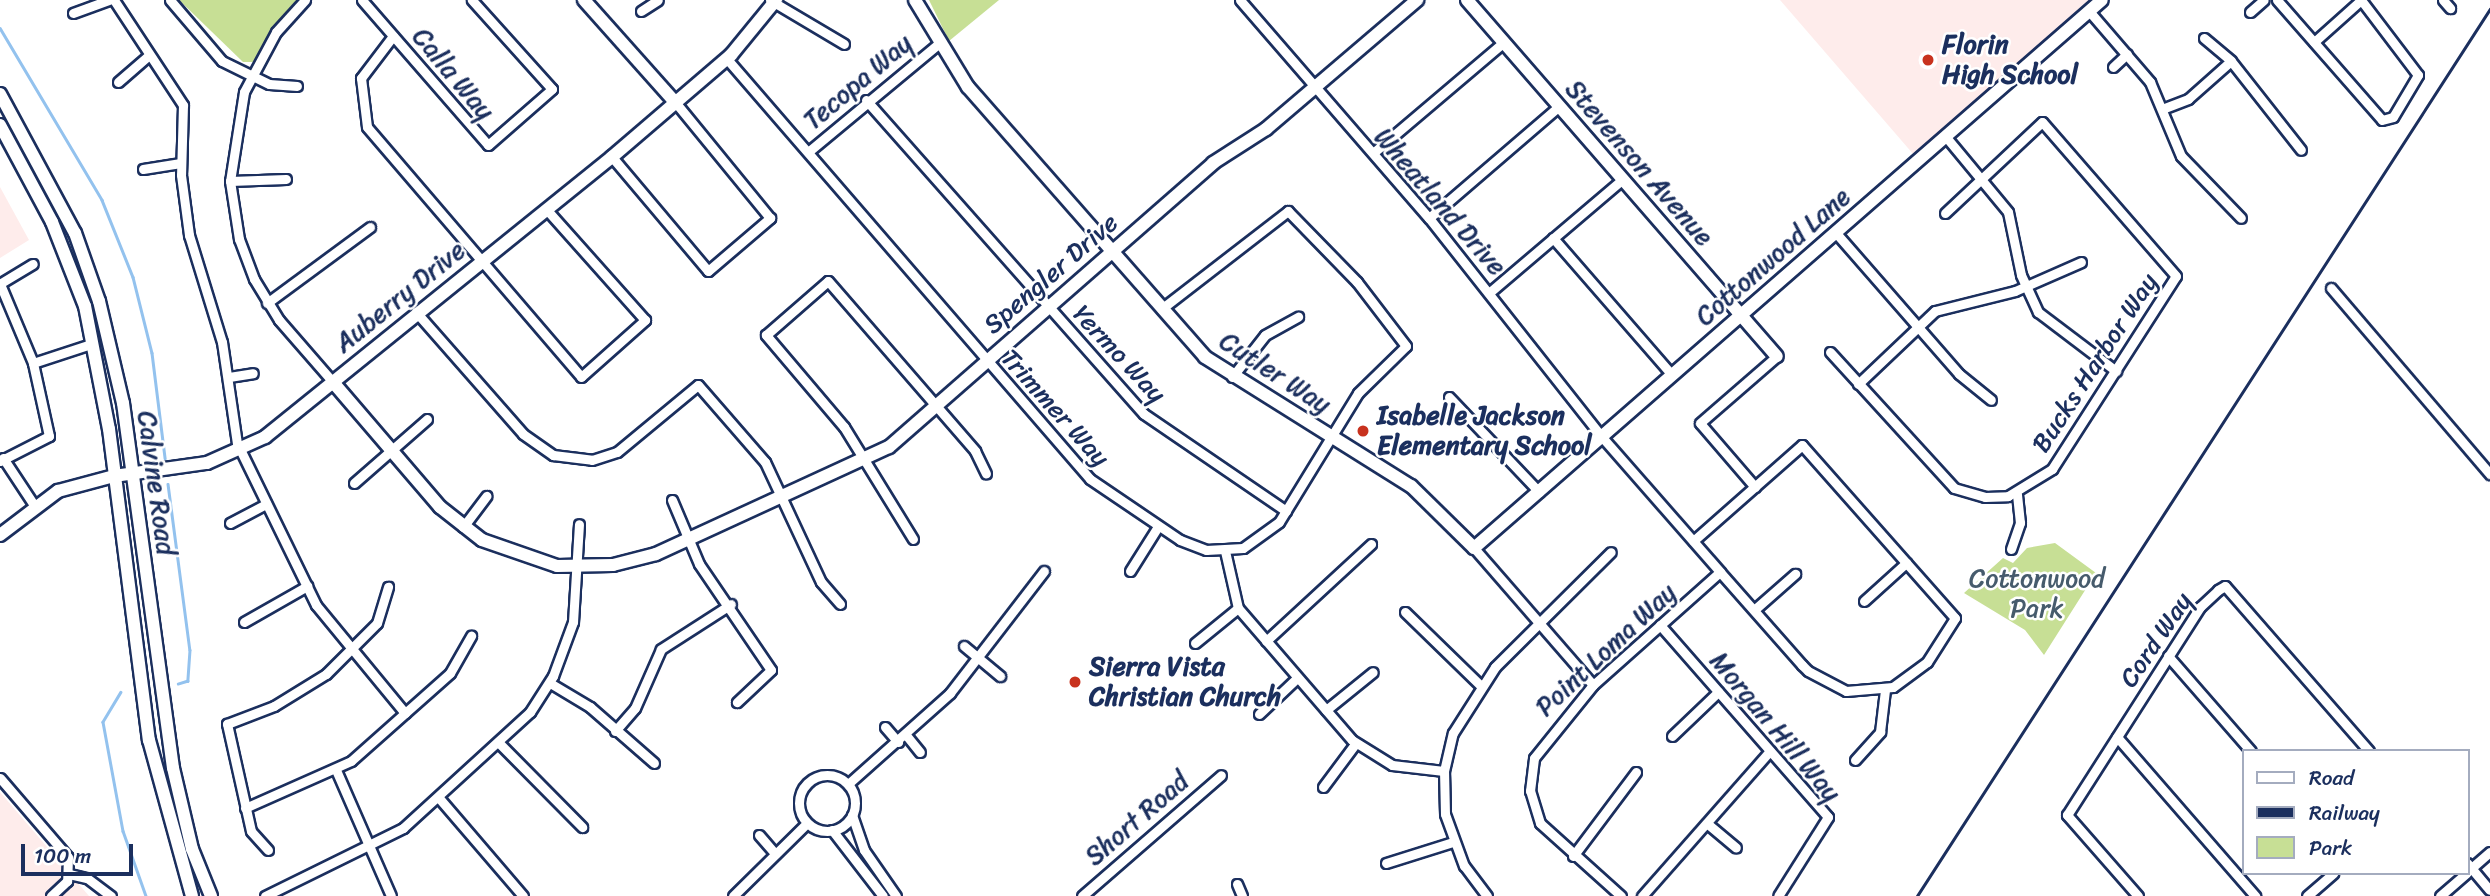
<!DOCTYPE html>
<html>
<head>
<meta charset="utf-8">
<style>
  body { margin:0 }
  #map { position:relative; width:2490px; height:896px; overflow:hidden; background:#fff; font-family:Sriracha,sans-serif }
  div>[style] { position:absolute }
  [style*='--x'] { left:calc(var(--x)*1px); top:calc(var(--y)*1px); width:calc(var(--w)*1px); rotate:calc(var(--a)*1deg) }
  .built>* { inset:0; background:#feeceb }
  .green>* { inset:0; background:#c7df95 }
  .stream>* { height:2.5px; margin:-1.25px; padding:0 1.25px; transform-origin:1.25px; border-radius:1.25px; background:#93c2ee }
  .roads { filter:drop-shadow(2px 0 #1b2f5e) drop-shadow(-2px 0 #1b2f5e) drop-shadow(0 2px #1b2f5e) drop-shadow(0 -2px #1b2f5e) }
  .street>* { height:9px; margin:-4.5px; padding:0 4.5px; transform-origin:4.5px; border-radius:4.5px; background:#fff }
  .street>.ring { margin:-4.5px; padding:0; box-sizing:content-box; background:none; border:9px solid #fff; border-radius:50% }
  .secondary>* { height:12px; margin:-6px; padding:0 6px; transform-origin:6px; border-radius:6px; background:#fff }
  .rail>* { height:2.5px; margin:-1.25px; padding:0 1.25px; transform-origin:1.25px; border-radius:1.25px; background:#1b2f5e }
  .dots>* { width:19px; height:19px; translate:-50% -50%; box-sizing:border-box; border:4px solid #fff; border-radius:50% }
  span { translate:-50% -50%; white-space:nowrap; text-align:center; line-height:1.15; -webkit-text-stroke:5px #fff; paint-order:stroke }
  .poi-label { font-size:26px; color:#1b2f5e; font-weight:700 }
  .left { translate:0 -50%; text-align:left }
  .street-label { font-size:26px; color:#1b2f5e }
  .park-label { font-size:26px; color:#465b6c }
  .legend { position:absolute; left:2242px; top:749px; width:228px; height:126px; box-sizing:border-box; background:#fff; border:2px solid #a4acbf; margin:0; padding:9px 12px; list-style:none; font-size:21px; color:#1b2f5e }
  .legend li { display:flex; align-items:center; gap:14px; height:35px }
  .legend b { width:35px; border:2px solid #a4acbf }
  .scale { position:absolute; left:21px; top:844px; width:112px; height:32px; box-sizing:border-box; border:4px solid #1b2f5e; border-top:0; padding-left:9px; font-size:21px; line-height:24px; white-space:nowrap; color:#1b2f5e; -webkit-text-stroke:5px #fff; paint-order:stroke }
</style>
</head>
<body>
<div id="map">
  <div class="built">
    <div style="clip-path:polygon(1780px 0,2092px 0,1914px 155px)"></div>
    <div style="clip-path:polygon(0 187px,29px 240px,0 258px)"></div>
    <div style="clip-path:polygon(0 792px,89px 896px,0 896px)"></div>
  </div>
  <div class="green">
    <div style="clip-path:polygon(179px 0,298px 0,253px 62px,243px 62px)"></div>
    <div style="clip-path:polygon(929px 0,999px 0,949px 41px)"></div>
    <div style="clip-path:polygon(2055px 543px,2096px 573px,2044px 655px,2025px 630px,1964px 593px,2003px 558px,2013px 563px,2027px 548px)"></div>
  </div>
  <div class="stream">
    <div style="--x:0;--y:28;--w:200;--a:59.3"></div>
    <div style="--x:102;--y:200;--w:83;--a:68.1"></div>
    <div style="--x:133;--y:277;--w:78;--a:76"></div>
    <div style="--x:152;--y:353;--w:106;--a:82.9"></div>
    <div style="--x:168;--y:484;--w:167;--a:82.5"></div>
    <div style="--x:190;--y:650;--w:31;--a:94"></div>
    <div style="--x:188;--y:681;--w:10;--a:163"></div>
    <div style="--x:121;--y:692;--w:35;--a:121"></div>
    <div style="--x:103;--y:722;--w:111;--a:79.6"></div>
    <div style="--x:123;--y:831;--w:69;--a:70.5"></div>
  </div>
  <div class="roads">
    <div class="street">
      <div style="--x:114;--y:0;--w:126;--a:56.7"></div>
      <div style="--x:183;--y:105;--w:70;--a:91.6"></div>
      <div style="--x:181;--y:175;--w:61;--a:82.4"></div>
      <div style="--x:189;--y:235;--w:112;--a:72.9"></div>
      <div style="--x:222;--y:342;--w:102;--a:81.6"></div>
      <div style="--x:237;--y:443;--w:180;--a:64"></div>
      <div style="--x:316;--y:605;--w:140;--a:50.5"></div>
      <div style="--x:170;--y:0;--w:80;--a:49.6"></div>
      <div style="--x:222;--y:61;--w:52;--a:26.1"></div>
      <div style="--x:269;--y:84;--w:28;--a:4"></div>
      <div style="--x:305;--y:0;--w:43;--a:132.2"></div>
      <div style="--x:276;--y:32;--w:68;--a:118.1"></div>
      <div style="--x:244;--y:92;--w:90;--a:98.9"></div>
      <div style="--x:230;--y:181;--w:59;--a:81.2"></div>
      <div style="--x:239;--y:239;--w:43;--a:69.4"></div>
      <div style="--x:254;--y:279;--w:48;--a:58.6"></div>
      <div style="--x:279;--y:320;--w:81;--a:49"></div>
      <div style="--x:362;--y:0;--w:192;--a:49"></div>
      <div style="--x:488;--y:145;--w:85;--a:-41.2"></div>
      <div style="--x:552;--y:89;--w:120;--a:-132"></div>
      <div style="--x:770;--y:0;--w:86;--a:30.7"></div>
      <div style="--x:1240;--y:0;--w:289;--a:49.1"></div>
      <div style="--x:1429;--y:218;--w:279;--a:51.7"></div>
      <div style="--x:1602;--y:437;--w:179;--a:48.8"></div>
      <div style="--x:1720;--y:572;--w:124;--a:48.6"></div>
      <div style="--x:1802;--y:665;--w:8;--a:45"></div>
      <div style="--x:1808;--y:671;--w:43;--a:27.8"></div>
      <div style="--x:1846;--y:691;--w:47;--a:-4.9"></div>
      <div style="--x:1893;--y:687;--w:42;--a:-36.3"></div>
      <div style="--x:1927;--y:662;--w:52;--a:-57.5"></div>
      <div style="--x:1955;--y:618;--w:231;--a:-131.5"></div>
      <div style="--x:1802;--y:445;--w:145;--a:138.6"></div>
      <div style="--x:2277;--y:0;--w:159;--a:48.8"></div>
      <div style="--x:2382;--y:120;--w:11;--a:-15"></div>
      <div style="--x:2393;--y:117;--w:49;--a:-59.2"></div>
      <div style="--x:2418;--y:75;--w:94;--a:-127.2"></div>
      <div style="--x:2361;--y:0;--w:63;--a:138.2"></div>
      <div style="--x:2443;--y:0;--w:11;--a:49"></div>
      <div style="--x:641;--y:11;--w:20;--a:-33"></div>
      <div style="--x:2089;--y:11;--w:94;--a:49.3"></div>
      <div style="--x:2150;--y:82;--w:80;--a:67.3"></div>
      <div style="--x:2181;--y:156;--w:86;--a:45.9"></div>
      <div style="--x:2250;--y:12;--w:18;--a:-41"></div>
      <div style="--x:73;--y:13;--w:38;--a:-20"></div>
      <div style="--x:393;--y:36;--w:53;--a:127.3"></div>
      <div style="--x:361;--y:78;--w:49;--a:83"></div>
      <div style="--x:367;--y:127;--w:329;--a:49.4"></div>
      <div style="--x:581;--y:377;--w:86;--a:-41.7"></div>
      <div style="--x:645;--y:320;--w:147;--a:-131.7"></div>
      <div style="--x:2204;--y:38;--w:35;--a:40"></div>
      <div style="--x:2231;--y:61;--w:113;--a:51.8"></div>
      <div style="--x:727;--y:59;--w:555;--a:49.16"></div>
      <div style="--x:1090;--y:479;--w:109;--a:34.1"></div>
      <div style="--x:1180;--y:540;--w:28;--a:21"></div>
      <div style="--x:1206;--y:550;--w:37;--a:-3"></div>
      <div style="--x:1243;--y:548;--w:44;--a:-35.8"></div>
      <div style="--x:1279;--y:522;--w:151;--a:-58.5"></div>
      <div style="--x:1358;--y:393;--w:67;--a:-44.4"></div>
      <div style="--x:1406;--y:346;--w:81;--a:-127.4"></div>
      <div style="--x:1357;--y:282;--w:99;--a:-134.2"></div>
      <div style="--x:1288;--y:211;--w:160;--a:142.3"></div>
      <div style="--x:2113;--y:67;--w:19;--a:-43"></div>
      <div style="--x:118;--y:82;--w:38;--a:-41"></div>
      <div style="--x:866;--y:100;--w:419;--a:48.5"></div>
      <div style="--x:1144;--y:414;--w:172;--a:34.3"></div>
      <div style="--x:2162;--y:109;--w:28;--a:-21"></div>
      <div style="--x:2188;--y:99;--w:57;--a:-41.5"></div>
      <div style="--x:1946;--y:137;--w:97;--a:50.4"></div>
      <div style="--x:2008;--y:212;--w:64;--a:78.3"></div>
      <div style="--x:2021;--y:275;--w:41;--a:65.3"></div>
      <div style="--x:2038;--y:312;--w:98;--a:37.1"></div>
      <div style="--x:808;--y:152;--w:168;--a:-39.7"></div>
      <div style="--x:1373;--y:153;--w:172;--a:-40.3"></div>
      <div style="--x:612;--y:157;--w:149;--a:49.9"></div>
      <div style="--x:708;--y:271;--w:82;--a:-40.5"></div>
      <div style="--x:770;--y:218;--w:150;--a:-129.3"></div>
      <div style="--x:143;--y:169;--w:38;--a:-9"></div>
      <div style="--x:230;--y:181;--w:56;--a:-2"></div>
      <div style="--x:1429;--y:218;--w:172;--a:-40.7"></div>
      <div style="--x:1836;--y:233;--w:187;--a:48.9"></div>
      <div style="--x:1959;--y:374;--w:41;--a:39.1"></div>
      <div style="--x:1553;--y:238;--w:181;--a:49"></div>
      <div style="--x:1;--y:283;--w:37;--a:-31"></div>
      <div style="--x:0;--y:284;--w:86;--a:67.3"></div>
      <div style="--x:33;--y:363;--w:61;--a:-18.1"></div>
      <div style="--x:2331;--y:288;--w:245;--a:49.5"></div>
      <div style="--x:1490;--y:292;--w:175;--a:-40.4"></div>
      <div style="--x:267;--y:303;--w:128;--a:-36.4"></div>
      <div style="--x:416;--y:312;--w:162;--a:48.7"></div>
      <div style="--x:523;--y:434;--w:37;--a:35"></div>
      <div style="--x:553;--y:455;--w:39;--a:7"></div>
      <div style="--x:592;--y:460;--w:26;--a:-18"></div>
      <div style="--x:617;--y:452;--w:105;--a:-39.6"></div>
      <div style="--x:698;--y:385;--w:102;--a:49"></div>
      <div style="--x:765;--y:462;--w:132;--a:65"></div>
      <div style="--x:821;--y:582;--w:29;--a:49"></div>
      <div style="--x:1830;--y:352;--w:184;--a:47.6"></div>
      <div style="--x:1954;--y:488;--w:32;--a:16"></div>
      <div style="--x:1985;--y:497;--w:23;--a:-2"></div>
      <div style="--x:2008;--y:496;--w:52;--a:-31.5"></div>
      <div style="--x:2052;--y:469;--w:229;--a:-57.3"></div>
      <div style="--x:2176;--y:276;--w:204;--a:-131"></div>
      <div style="--x:2042;--y:122;--w:133;--a:136.8"></div>
      <div style="--x:229;--y:377;--w:24;--a:-9"></div>
      <div style="--x:1232;--y:377;--w:53;--a:-51.8"></div>
      <div style="--x:1265;--y:335;--w:38;--a:-29"></div>
      <div style="--x:1858;--y:384;--w:106;--a:-43.5"></div>
      <div style="--x:1935;--y:311;--w:82;--a:-14"></div>
      <div style="--x:2015;--y:291;--w:72;--a:-23.7"></div>
      <div style="--x:1449;--y:397;--w:131;--a:46.5"></div>
      <div style="--x:3;--y:458;--w:56;--a:56.6"></div>
      <div style="--x:0;--y:461;--w:55;--a:-27"></div>
      <div style="--x:49;--y:436;--w:75;--a:-102.4"></div>
      <div style="--x:354;--y:483;--w:97;--a:-41.2"></div>
      <div style="--x:1755;--y:487;--w:84;--a:-130.7"></div>
      <div style="--x:1700;--y:423;--w:102;--a:-41"></div>
      <div style="--x:672;--y:500;--w:69;--a:67.1"></div>
      <div style="--x:699;--y:564;--w:128;--a:55.8"></div>
      <div style="--x:771;--y:670;--w:47;--a:136.7"></div>
      <div style="--x:230;--y:523;--w:41;--a:-27.8"></div>
      <div style="--x:463;--y:527;--w:39;--a:-53"></div>
      <div style="--x:913;--y:539;--w:132;--a:-121.6"></div>
      <div style="--x:844;--y:427;--w:121;--a:-130.3"></div>
      <div style="--x:766;--y:335;--w:82;--a:-41.1"></div>
      <div style="--x:828;--y:281;--w:225;--a:49.1"></div>
      <div style="--x:975;--y:451;--w:25;--a:64"></div>
      <div style="--x:1474;--y:548;--w:181;--a:49"></div>
      <div style="--x:2011;--y:549;--w:28;--a:-71"></div>
      <div style="--x:2020;--y:523;--w:29;--a:-96"></div>
      <div style="--x:1225;--y:551;--w:58;--a:77.2"></div>
      <div style="--x:1238;--y:608;--w:174;--a:49.2"></div>
      <div style="--x:1352;--y:740;--w:47;--a:32"></div>
      <div style="--x:1392;--y:765;--w:52;--a:6.6"></div>
      <div style="--x:1130;--y:571;--w:51;--a:-57.9"></div>
      <div style="--x:1864;--y:601;--w:57;--a:-42.1"></div>
      <div style="--x:1754;--y:610;--w:55;--a:-41.3"></div>
      <div style="--x:1405;--y:612;--w:105;--a:44.2"></div>
      <div style="--x:244;--y:622;--w:73;--a:-29.7"></div>
      <div style="--x:1660;--y:625;--w:255;--a:48.8"></div>
      <div style="--x:1828;--y:817;--w:93;--a:122.3"></div>
      <div style="--x:1266;--y:641;--w:143;--a:-42.7"></div>
      <div style="--x:1195;--y:643;--w:55;--a:-39.1"></div>
      <div style="--x:964;--y:646;--w:47;--a:39.8"></div>
      <div style="--x:2168;--y:656;--w:126;--a:48.9"></div>
      <div style="--x:550;--y:683;--w:47;--a:31"></div>
      <div style="--x:590;--y:707;--w:85;--a:41.2"></div>
      <div style="--x:1326;--y:710;--w:60;--a:-39"></div>
      <div style="--x:1259;--y:714;--w:52;--a:-43.5"></div>
      <div style="--x:885;--y:727;--w:20;--a:49"></div>
      <div style="--x:615;--y:731;--w:30;--a:-49"></div>
      <div style="--x:635;--y:708;--w:64;--a:-66.2"></div>
      <div style="--x:661;--y:649;--w:83;--a:-32.7"></div>
      <div style="--x:906;--y:735;--w:22;--a:51"></div>
      <div style="--x:1672;--y:736;--w:64;--a:-43.7"></div>
      <div style="--x:2117;--y:737;--w:211;--a:49"></div>
      <div style="--x:500;--y:744;--w:117;--a:45.3"></div>
      <div style="--x:1855;--y:760;--w:38;--a:-48"></div>
      <div style="--x:1880;--y:732;--w:42;--a:-83.2"></div>
      <div style="--x:336;--y:770;--w:137;--a:66.4"></div>
      <div class="ring" style="left:799px;top:775px;width:47px;height:47px"></div>
      <div style="--x:0;--y:778;--w:104;--a:49.3"></div>
      <div style="--x:68;--y:857;--w:24;--a:92"></div>
      <div style="--x:67;--y:881;--w:22;--a:137"></div>
      <div style="--x:848;--y:784;--w:137;--a:-41.7"></div>
      <div style="--x:950;--y:693;--w:154;--a:-52.4"></div>
      <div style="--x:1323;--y:787;--w:54;--a:-53.3"></div>
      <div style="--x:439;--y:798;--w:129;--a:49.4"></div>
      <div style="--x:245;--y:808;--w:116;--a:-23.9"></div>
      <div style="--x:351;--y:761;--w:132;--a:-41.6"></div>
      <div style="--x:450;--y:673;--w:43;--a:-60.4"></div>
      <div style="--x:852;--y:815;--w:37;--a:71"></div>
      <div style="--x:864;--y:850;--w:56;--a:55.2"></div>
      <div style="--x:1709;--y:825;--w:35;--a:40"></div>
      <div style="--x:832;--y:830;--w:83;--a:52.3"></div>
      <div style="--x:759;--y:835;--w:21;--a:49"></div>
      <div style="--x:268;--y:850;--w:25;--a:-132"></div>
      <div style="--x:251;--y:831;--w:110;--a:-102.6"></div>
      <div style="--x:227;--y:724;--w:50;--a:-21"></div>
      <div style="--x:274;--y:706;--w:61;--a:-31.6"></div>
      <div style="--x:326;--y:674;--w:72;--a:-45"></div>
      <div style="--x:377;--y:623;--w:38;--a:-73"></div>
      <div style="--x:1573;--y:856;--w:105;--a:-53.1"></div>
      <div style="--x:1386;--y:863;--w:70;--a:-17.4"></div>
      <div style="--x:2467;--y:863;--w:35;--a:50"></div>
      <div style="--x:2468;--y:871;--w:29;--a:-41"></div>
      <div style="--x:69;--y:874;--w:18;--a:13"></div>
      <div style="--x:87;--y:878;--w:30;--a:37"></div>
      <div style="--x:1237;--y:884;--w:13;--a:67"></div>
      <div style="--x:265;--y:896;--w:154;--a:-26.2"></div>
      <div style="--x:403;--y:828;--w:172;--a:-42.4"></div>
      <div style="--x:530;--y:712;--w:43;--a:-57.4"></div>
      <div style="--x:553;--y:676;--w:58;--a:-69.7"></div>
      <div style="--x:573;--y:622;--w:98;--a:-86.5"></div>
      <div style="--x:733;--y:896;--w:104;--a:-44.6"></div>
      <div style="--x:1082;--y:896;--w:184;--a:-41"></div>
      <div style="--x:1487;--y:896;--w:38;--a:-127"></div>
      <div style="--x:1464;--y:866;--w:55;--a:-110.1"></div>
      <div style="--x:1445;--y:814;--w:43;--a:-91.3"></div>
      <div style="--x:1444;--y:771;--w:39;--a:-77"></div>
      <div style="--x:1453;--y:733;--w:78;--a:-57.5"></div>
      <div style="--x:1495;--y:667;--w:163;--a:-44.8"></div>
      <div style="--x:1621;--y:896;--w:109;--a:-138"></div>
      <div style="--x:1540;--y:823;--w:34;--a:-107"></div>
      <div style="--x:1530;--y:791;--w:33;--a:-83"></div>
      <div style="--x:1534;--y:758;--w:94;--a:-51.1"></div>
      <div style="--x:1593;--y:685;--w:170;--a:-41.7"></div>
      <div style="--x:1642;--y:896;--w:193;--a:-48.6"></div>
      <div style="--x:2138;--y:896;--w:108;--a:-131.2"></div>
      <div style="--x:2067;--y:815;--w:247;--a:-57.4"></div>
      <div style="--x:2200;--y:607;--w:25;--a:-43"></div>
      <div style="--x:2218;--y:590;--w:8;--a:-30"></div>
      <div style="--x:2225;--y:586;--w:219;--a:48.9"></div>
      <div style="--x:2307;--y:896;--w:35;--a:-41"></div>
      <div style="--x:2440;--y:896;--w:35;--a:-41"></div>
    </div>
    <div class="secondary">
      <div style="--x:584;--y:0;--w:137;--a:48.3"></div>
      <div style="--x:915;--y:0;--w:102;--a:58.7"></div>
      <div style="--x:968;--y:87;--w:359;--a:48.7"></div>
      <div style="--x:1205;--y:357;--w:243;--a:32.1"></div>
      <div style="--x:1411;--y:486;--w:88;--a:44.5"></div>
      <div style="--x:1474;--y:548;--w:833;--a:-41.11"></div>
      <div style="--x:1467;--y:0;--w:472;--a:49"></div>
      <div style="--x:0;--y:94;--w:158;--a:61.7"></div>
      <div style="--x:75;--y:233;--w:72;--a:70.6"></div>
      <div style="--x:99;--y:301;--w:105;--a:76.8"></div>
      <div style="--x:123;--y:403;--w:368;--a:82.2"></div>
      <div style="--x:173;--y:768;--w:83;--a:76.8"></div>
      <div style="--x:192;--y:849;--w:51;--a:68"></div>
      <div style="--x:0;--y:125;--w:110;--a:61.8"></div>
      <div style="--x:52;--y:222;--w:90;--a:68.6"></div>
      <div style="--x:85;--y:306;--w:125;--a:79"></div>
      <div style="--x:109;--y:429;--w:314;--a:82.7"></div>
      <div style="--x:149;--y:740;--w:162;--a:74.6"></div>
      <div style="--x:332;--y:381;--w:166;--a:49.4"></div>
      <div style="--x:440;--y:507;--w:53;--a:38.2"></div>
      <div style="--x:482;--y:540;--w:79;--a:19.1"></div>
      <div style="--x:557;--y:566;--w:56;--a:-1"></div>
      <div style="--x:613;--y:565;--w:44;--a:-14.3"></div>
      <div style="--x:656;--y:554;--w:256;--a:-24.7"></div>
      <div style="--x:889;--y:447;--w:431;--a:-41.2"></div>
      <div style="--x:1213;--y:163;--w:63;--a:-32.7"></div>
      <div style="--x:1266;--y:129;--w:199;--a:-40.5"></div>
      <div style="--x:0;--y:535;--w:73;--a:-37.2"></div>
      <div style="--x:58;--y:491;--w:58;--a:-15"></div>
      <div style="--x:114;--y:476;--w:94;--a:-8"></div>
      <div style="--x:207;--y:463;--w:64;--a:-24.1"></div>
      <div style="--x:265;--y:437;--w:446;--a:-38.9"></div>
      <div style="--x:612;--y:157;--w:157;--a:-40.6"></div>
      <div style="--x:731;--y:55;--w:71;--a:-50.7"></div>
    </div>
  </div>
  <div class="rail">
    <div style="--x:1917;--y:896;--w:1056;--a:-57.14"></div>
  </div>
  <div class="dots">
    <div style="left:1928px;top:60px;background:#c8321e"></div>
    <div style="left:1363px;top:431px;background:#c8321e"></div>
    <div style="left:1075px;top:682px;background:#c8321e"></div>
  </div>
  <div class="poi-label">
    <span class="left" style="left:1942px;top:60px">Florin<br>High School</span>
    <span class="left" style="left:1377px;top:431px">Isabelle Jackson<br>Elementary School</span>
    <span class="left" style="left:1089px;top:682px">Sierra Vista<br>Christian Church</span>
  </div>
  <div class="street-label">
    <span style="left:453px;top:74px;rotate:50deg">Calla Way</span>
    <span style="left:858px;top:82px;rotate:-40deg">Tecopa Way</span>
    <span style="left:1639px;top:163px;rotate:49deg">Stevenson Avenue</span>
    <span style="left:1440px;top:202px;rotate:49deg">Wheatland Drive</span>
    <span style="left:1773px;top:257px;rotate:-41deg">Cottonwood Lane</span>
    <span style="left:1051px;top:274px;rotate:-41deg">Spengler Drive</span>
    <span style="left:400px;top:297px;rotate:-39deg">Auberry Drive</span>
    <span style="left:1119px;top:354px;rotate:47deg">Yermo Way</span>
    <span style="left:2095px;top:363px;rotate:-57deg">Bucks Harbor Way</span>
    <span style="left:1275px;top:373px;rotate:33deg">Cutler Way</span>
    <span style="left:1055px;top:408px;rotate:48deg">Trimmer Way</span>
    <span style="left:156px;top:483px;rotate:82deg">Calvine Road</span>
    <span style="left:2156px;top:640px;rotate:-56deg">Cord Way</span>
    <span style="left:1606px;top:650px;rotate:-43deg">Point Loma Way</span>
    <span style="left:1775px;top:727px;rotate:50deg">Morgan Hill Way</span>
    <span style="left:1137px;top:819px;rotate:-41deg">Short Road</span>
  </div>
  <div class="park-label">
    <span style="left:2037px;top:594px">Cottonwood<br>Park</span>
  </div>
  <ul class="legend">
  <li><b style="height:9px;background:#fff"></b>Road</li>
  <li><b style="height:9px;background:#1b2f5e"></b>Railway</li>
  <li><b style="height:19px;background:#c7df95"></b>Park</li>
  </ul>
  <div class="scale">100 m</div>
</div>
</body>
</html>
